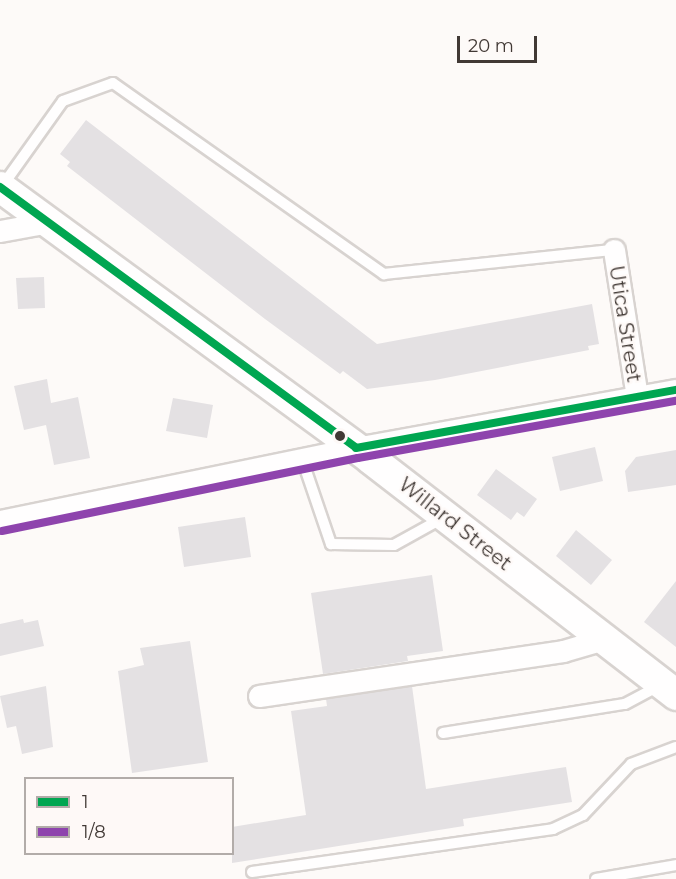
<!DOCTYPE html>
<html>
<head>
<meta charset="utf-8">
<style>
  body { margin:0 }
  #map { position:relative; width:676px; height:879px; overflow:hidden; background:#fdfaf8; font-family:Montserrat,sans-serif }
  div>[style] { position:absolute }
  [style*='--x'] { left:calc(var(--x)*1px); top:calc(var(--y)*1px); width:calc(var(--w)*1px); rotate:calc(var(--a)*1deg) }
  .building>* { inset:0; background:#e4e1e3 }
  .roads { filter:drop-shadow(2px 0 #d8d3d0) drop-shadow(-2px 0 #d8d3d0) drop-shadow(0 2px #d8d3d0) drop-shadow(0 -2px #d8d3d0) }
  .service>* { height:10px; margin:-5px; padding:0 5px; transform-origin:5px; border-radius:5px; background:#fffefe }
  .minor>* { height:21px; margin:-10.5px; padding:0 10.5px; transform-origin:10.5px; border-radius:10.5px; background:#fffefe }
  .secondary>* { height:30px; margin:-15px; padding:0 15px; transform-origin:15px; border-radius:15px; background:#fffefe }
  .bus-1>* { height:8px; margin:-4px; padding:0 4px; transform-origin:4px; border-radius:4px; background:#00a651 }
  .bus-2>* { height:8px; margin:-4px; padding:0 4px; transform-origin:4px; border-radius:4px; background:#8e44ad }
  .dots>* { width:16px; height:16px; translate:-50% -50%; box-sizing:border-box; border:3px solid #fef9f7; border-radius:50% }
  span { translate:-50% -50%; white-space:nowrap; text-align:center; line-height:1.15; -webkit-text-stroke:4.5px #fef9f7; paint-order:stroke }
  .street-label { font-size:20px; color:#413935 }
  .legend { position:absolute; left:24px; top:777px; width:210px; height:78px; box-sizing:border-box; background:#fef9f7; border:2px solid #b2aca9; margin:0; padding:8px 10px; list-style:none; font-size:18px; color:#413935 }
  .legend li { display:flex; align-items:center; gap:12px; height:30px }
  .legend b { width:30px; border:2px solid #b2aca9 }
  .scale { position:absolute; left:457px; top:36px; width:80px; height:27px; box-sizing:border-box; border:3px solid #413935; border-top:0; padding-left:8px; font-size:18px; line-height:21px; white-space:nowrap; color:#413935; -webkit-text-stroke:4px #fef9f7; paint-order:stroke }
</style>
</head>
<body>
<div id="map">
  <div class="building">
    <div style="clip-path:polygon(86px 120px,377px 344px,592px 304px,599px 344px,588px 346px,589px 350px,435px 380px,367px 389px,343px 371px,340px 374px,265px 319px,67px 166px,70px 162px,60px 154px)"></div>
    <div style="clip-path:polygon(44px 277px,45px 308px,18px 309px,16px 278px)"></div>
    <div style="clip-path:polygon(47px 379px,51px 403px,78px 397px,90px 458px,54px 465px,46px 425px,24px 430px,14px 386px)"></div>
    <div style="clip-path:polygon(173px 398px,213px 405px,207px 438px,166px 431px)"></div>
    <div style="clip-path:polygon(595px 447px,603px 481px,560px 491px,552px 457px)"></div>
    <div style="clip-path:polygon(676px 450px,676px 485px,628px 492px,625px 471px,636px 457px)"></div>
    <div style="clip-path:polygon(496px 469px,537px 499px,524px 517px,517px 512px,511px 520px,477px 495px)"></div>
    <div style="clip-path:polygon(245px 517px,251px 557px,184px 567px,178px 527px)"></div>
    <div style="clip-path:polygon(576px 530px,612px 560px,591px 585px,556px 556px)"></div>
    <div style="clip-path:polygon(432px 575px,443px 651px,407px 656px,408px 661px,323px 674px,311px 593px)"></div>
    <div style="clip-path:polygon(676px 581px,676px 647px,644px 622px)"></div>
    <div style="clip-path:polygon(23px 619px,24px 623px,38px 620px,44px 646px,0 656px,0 624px)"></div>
    <div style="clip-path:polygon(190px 641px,208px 762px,132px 773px,118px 671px,144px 665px,140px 648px)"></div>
    <div style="clip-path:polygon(46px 686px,53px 747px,22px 754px,16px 726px,7px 728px,0 696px)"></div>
    <div style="clip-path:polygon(412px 686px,426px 789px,566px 767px,572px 802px,463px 819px,464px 826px,232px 863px,232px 827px,306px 815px,291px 711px,327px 706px,326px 699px)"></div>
  </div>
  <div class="roads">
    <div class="service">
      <div style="--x:3;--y:185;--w:103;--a:-54.5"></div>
      <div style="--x:63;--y:101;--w:53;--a:-19.8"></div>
      <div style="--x:113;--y:83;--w:332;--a:35.2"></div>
      <div style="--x:384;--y:274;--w:231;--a:-6"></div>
      <div style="--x:302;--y:459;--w:90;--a:71.2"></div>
      <div style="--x:331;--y:544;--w:63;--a:0.9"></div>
      <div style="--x:394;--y:545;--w:56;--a:-28.9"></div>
      <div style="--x:443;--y:733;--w:184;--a:-9.1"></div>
      <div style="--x:625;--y:704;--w:38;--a:-28"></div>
      <div style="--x:252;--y:872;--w:304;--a:-8.1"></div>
      <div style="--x:553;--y:829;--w:33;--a:-25"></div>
      <div style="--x:583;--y:815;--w:70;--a:-46.7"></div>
      <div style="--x:631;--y:764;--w:48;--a:-20.7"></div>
      <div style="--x:596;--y:879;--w:81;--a:-9.9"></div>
    </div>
    <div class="minor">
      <div style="--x:0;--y:231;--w:50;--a:-10.4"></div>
      <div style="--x:614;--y:250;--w:149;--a:81.1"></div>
      <div style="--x:0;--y:521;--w:363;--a:-11.6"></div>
      <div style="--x:356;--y:448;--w:325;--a:-10.3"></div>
      <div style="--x:259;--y:696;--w:307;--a:-8.4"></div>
      <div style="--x:563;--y:651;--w:43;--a:-16.3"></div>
    </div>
    <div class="secondary">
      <div style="--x:0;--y:187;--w:460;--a:36.2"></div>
      <div style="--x:371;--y:459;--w:386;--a:37.7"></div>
    </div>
  </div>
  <div class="bus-1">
    <div style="--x:0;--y:187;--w:441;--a:36.2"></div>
    <div style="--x:356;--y:448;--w:325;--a:-10.3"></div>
  </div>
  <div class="bus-2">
    <div style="--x:2;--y:531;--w:363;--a:-11.6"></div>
    <div style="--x:358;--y:458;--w:323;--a:-10.2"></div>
  </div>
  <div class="dots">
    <div style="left:340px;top:436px;background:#413935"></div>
  </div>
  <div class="street-label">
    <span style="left:625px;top:324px;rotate:81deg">Utica Street</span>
    <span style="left:455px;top:524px;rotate:38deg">Willard Street</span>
  </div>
  <ul class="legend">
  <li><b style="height:8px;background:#00a651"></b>1</li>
  <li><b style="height:8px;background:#8e44ad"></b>1/8</li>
  </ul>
  <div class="scale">20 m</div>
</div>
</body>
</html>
